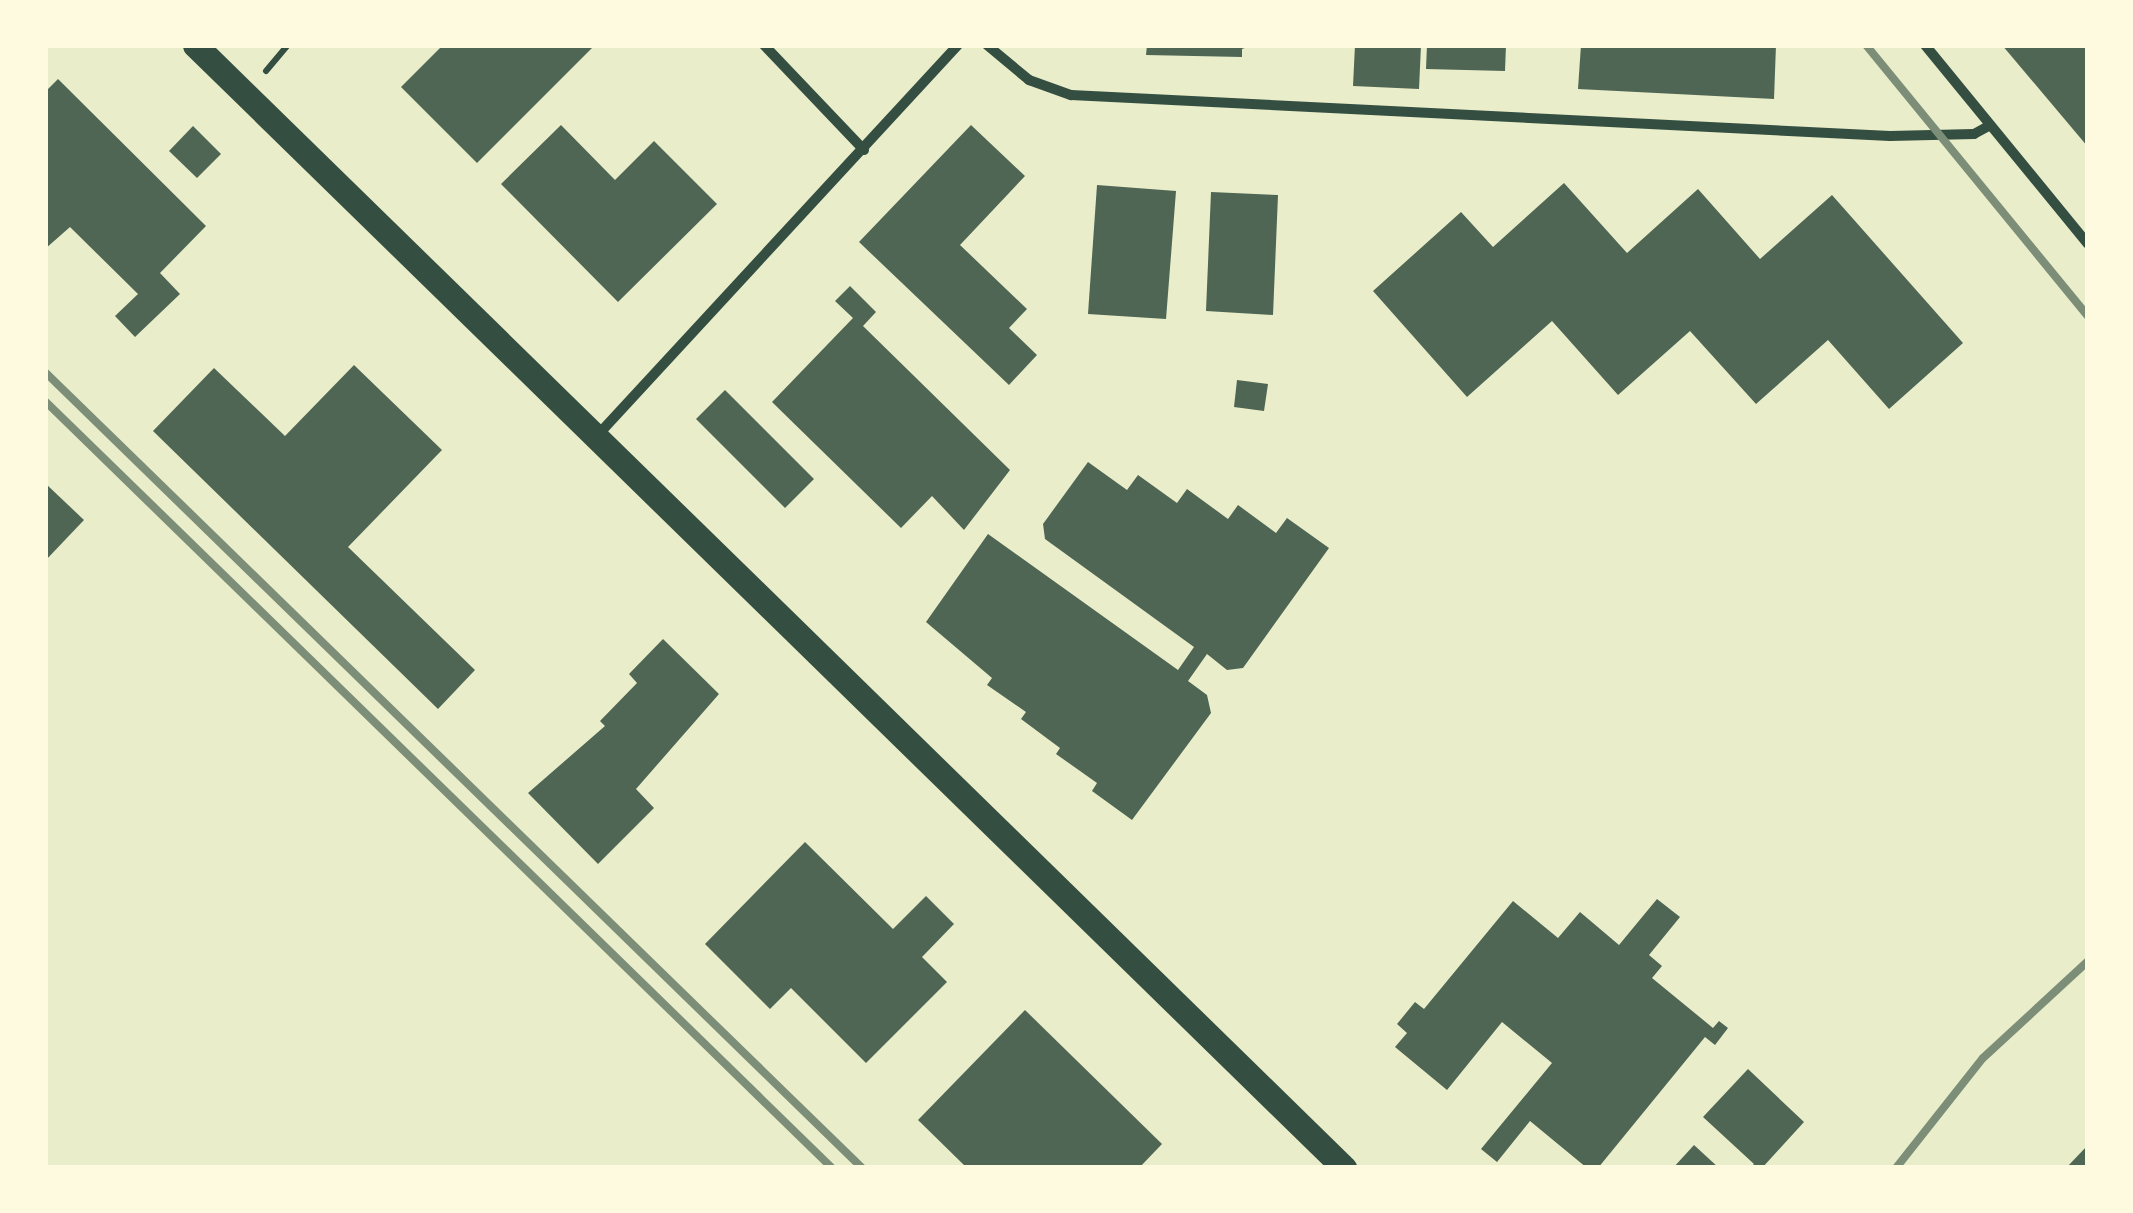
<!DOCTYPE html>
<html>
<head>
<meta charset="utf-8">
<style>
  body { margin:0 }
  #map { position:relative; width:2133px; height:1213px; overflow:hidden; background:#e9edc9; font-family:"Space Grotesk",sans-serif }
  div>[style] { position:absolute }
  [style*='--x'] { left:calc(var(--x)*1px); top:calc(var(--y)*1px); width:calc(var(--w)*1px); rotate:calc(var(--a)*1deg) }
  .building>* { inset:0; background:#4f6655 }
  .path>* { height:6px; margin:-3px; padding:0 3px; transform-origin:3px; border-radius:3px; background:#344e41 }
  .minor>* { height:10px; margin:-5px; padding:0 5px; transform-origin:5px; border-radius:5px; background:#344e41 }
  .primary>* { height:25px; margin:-12.5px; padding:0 12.5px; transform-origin:12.5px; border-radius:12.5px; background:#344e41 }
  .rail>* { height:8px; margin:-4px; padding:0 4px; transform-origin:4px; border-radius:4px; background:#7c8e77 }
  span { translate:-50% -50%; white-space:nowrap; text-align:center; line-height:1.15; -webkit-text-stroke:8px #fefae0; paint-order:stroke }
  .frame { position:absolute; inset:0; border:48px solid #fefae0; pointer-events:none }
</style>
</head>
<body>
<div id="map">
  <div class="building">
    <div style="clip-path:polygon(443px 45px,595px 45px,477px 163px,401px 87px)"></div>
    <div style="clip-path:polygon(1147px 45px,1253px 45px,1242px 49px,1242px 57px,1146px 55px)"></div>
    <div style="clip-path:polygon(1355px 45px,1421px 45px,1419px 89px,1353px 86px)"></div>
    <div style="clip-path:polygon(1427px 45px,1506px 45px,1505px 71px,1426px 69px)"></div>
    <div style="clip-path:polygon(1581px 45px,1776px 45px,1774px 99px,1578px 89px)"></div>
    <div style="clip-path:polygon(2002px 45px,2088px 45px,2088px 147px)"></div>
    <div style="clip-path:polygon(58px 79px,206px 226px,160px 273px,180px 294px,135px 337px,115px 316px,138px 294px,70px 227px,45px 249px,45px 92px)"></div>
    <div style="clip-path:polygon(561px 125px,615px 180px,654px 141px,717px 204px,618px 302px,501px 184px)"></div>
    <div style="clip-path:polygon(971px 125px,1025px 176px,960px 245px,1027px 309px,1009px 328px,1037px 355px,1009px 385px,859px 242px)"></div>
    <div style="clip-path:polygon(193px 126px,221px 154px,197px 178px,169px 151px)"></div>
    <div style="clip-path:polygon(1564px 183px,1627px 253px,1698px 189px,1760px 259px,1832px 195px,1963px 343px,1889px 409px,1828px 340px,1756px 404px,1690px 331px,1618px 395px,1552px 321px,1467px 397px,1373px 291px,1461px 212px,1493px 247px)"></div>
    <div style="clip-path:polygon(1097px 185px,1176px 191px,1166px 319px,1088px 314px)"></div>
    <div style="clip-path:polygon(1211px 192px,1278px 195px,1273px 315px,1206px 311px)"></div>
    <div style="clip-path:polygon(850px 286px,876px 312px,863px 326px,1010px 470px,964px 530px,932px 496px,901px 528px,772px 402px,853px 318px,835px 301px)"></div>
    <div style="clip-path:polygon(354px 365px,442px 450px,348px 547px,475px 670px,438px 709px,153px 431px,214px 368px,285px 436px)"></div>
    <div style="clip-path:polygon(1237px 380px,1268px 384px,1264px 411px,1234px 407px)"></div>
    <div style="clip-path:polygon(725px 390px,814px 479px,785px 508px,696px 419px)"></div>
    <div style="clip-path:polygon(1088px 462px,1127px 490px,1138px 475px,1177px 503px,1187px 489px,1228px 519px,1238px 505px,1276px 533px,1287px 518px,1329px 548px,1243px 668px,1227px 670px,1207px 654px,1188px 681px,1207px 695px,1211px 713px,1132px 820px,1092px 791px,1097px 783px,1056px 754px,1060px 748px,1021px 719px,1026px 712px,987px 685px,992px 678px,926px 622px,988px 534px,1178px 670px,1194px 647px,1045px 539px,1043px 524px)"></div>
    <div style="clip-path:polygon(45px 483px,84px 520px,45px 561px)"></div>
    <div style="clip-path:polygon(663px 639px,719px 694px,636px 789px,654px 808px,598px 864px,528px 793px,605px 726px,600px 721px,637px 683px,629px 674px)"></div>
    <div style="clip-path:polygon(805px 842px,893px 929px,926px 896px,954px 924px,922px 957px,947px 982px,866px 1063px,791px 988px,770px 1009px,705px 944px)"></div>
    <div style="clip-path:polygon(1657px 899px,1680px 917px,1649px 955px,1662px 966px,1652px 978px,1713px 1028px,1719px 1021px,1728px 1028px,1715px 1045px,1705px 1037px,1598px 1168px,1587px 1168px,1530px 1121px,1497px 1162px,1481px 1149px,1552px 1063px,1502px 1022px,1447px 1090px,1395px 1047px,1407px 1033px,1397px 1024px,1415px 1002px,1424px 1009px,1513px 901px,1558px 938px,1580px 912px,1619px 945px)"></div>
    <div style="clip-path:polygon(1025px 1010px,1162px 1144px,1139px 1168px,967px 1168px,918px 1120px)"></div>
    <div style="clip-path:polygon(1748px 1069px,1804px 1122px,1762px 1168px,1750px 1168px,1754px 1164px,1703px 1117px)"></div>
    <div style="clip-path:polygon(1694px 1145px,1719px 1168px,1673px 1168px)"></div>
    <div style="clip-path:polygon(2088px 1145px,2088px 1168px,2066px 1168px)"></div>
  </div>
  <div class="path">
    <div style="--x:266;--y:71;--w:34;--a:-50"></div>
  </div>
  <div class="minor">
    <div style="--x:764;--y:45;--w:145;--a:46.4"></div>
    <div style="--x:987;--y:45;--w:55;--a:39.8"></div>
    <div style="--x:1029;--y:80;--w:45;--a:19.7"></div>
    <div style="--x:1071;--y:95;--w:820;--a:2.87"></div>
    <div style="--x:1890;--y:136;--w:84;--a:-1.4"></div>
    <div style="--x:1974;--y:134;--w:18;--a:-29"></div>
    <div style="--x:1925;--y:45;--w:257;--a:50.7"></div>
    <div style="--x:596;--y:437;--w:534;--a:-47.28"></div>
  </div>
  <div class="primary">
    <div style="--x:195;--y:45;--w:1607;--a:44.34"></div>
  </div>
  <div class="rail">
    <div style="--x:1866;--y:45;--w:350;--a:50.7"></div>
    <div style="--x:45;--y:372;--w:1141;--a:44.25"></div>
    <div style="--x:45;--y:401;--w:1099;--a:44.26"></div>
    <div style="--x:1896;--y:1168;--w:140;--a:-51.7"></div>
    <div style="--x:1983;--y:1058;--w:143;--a:-42.7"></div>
  </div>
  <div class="frame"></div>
</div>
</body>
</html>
